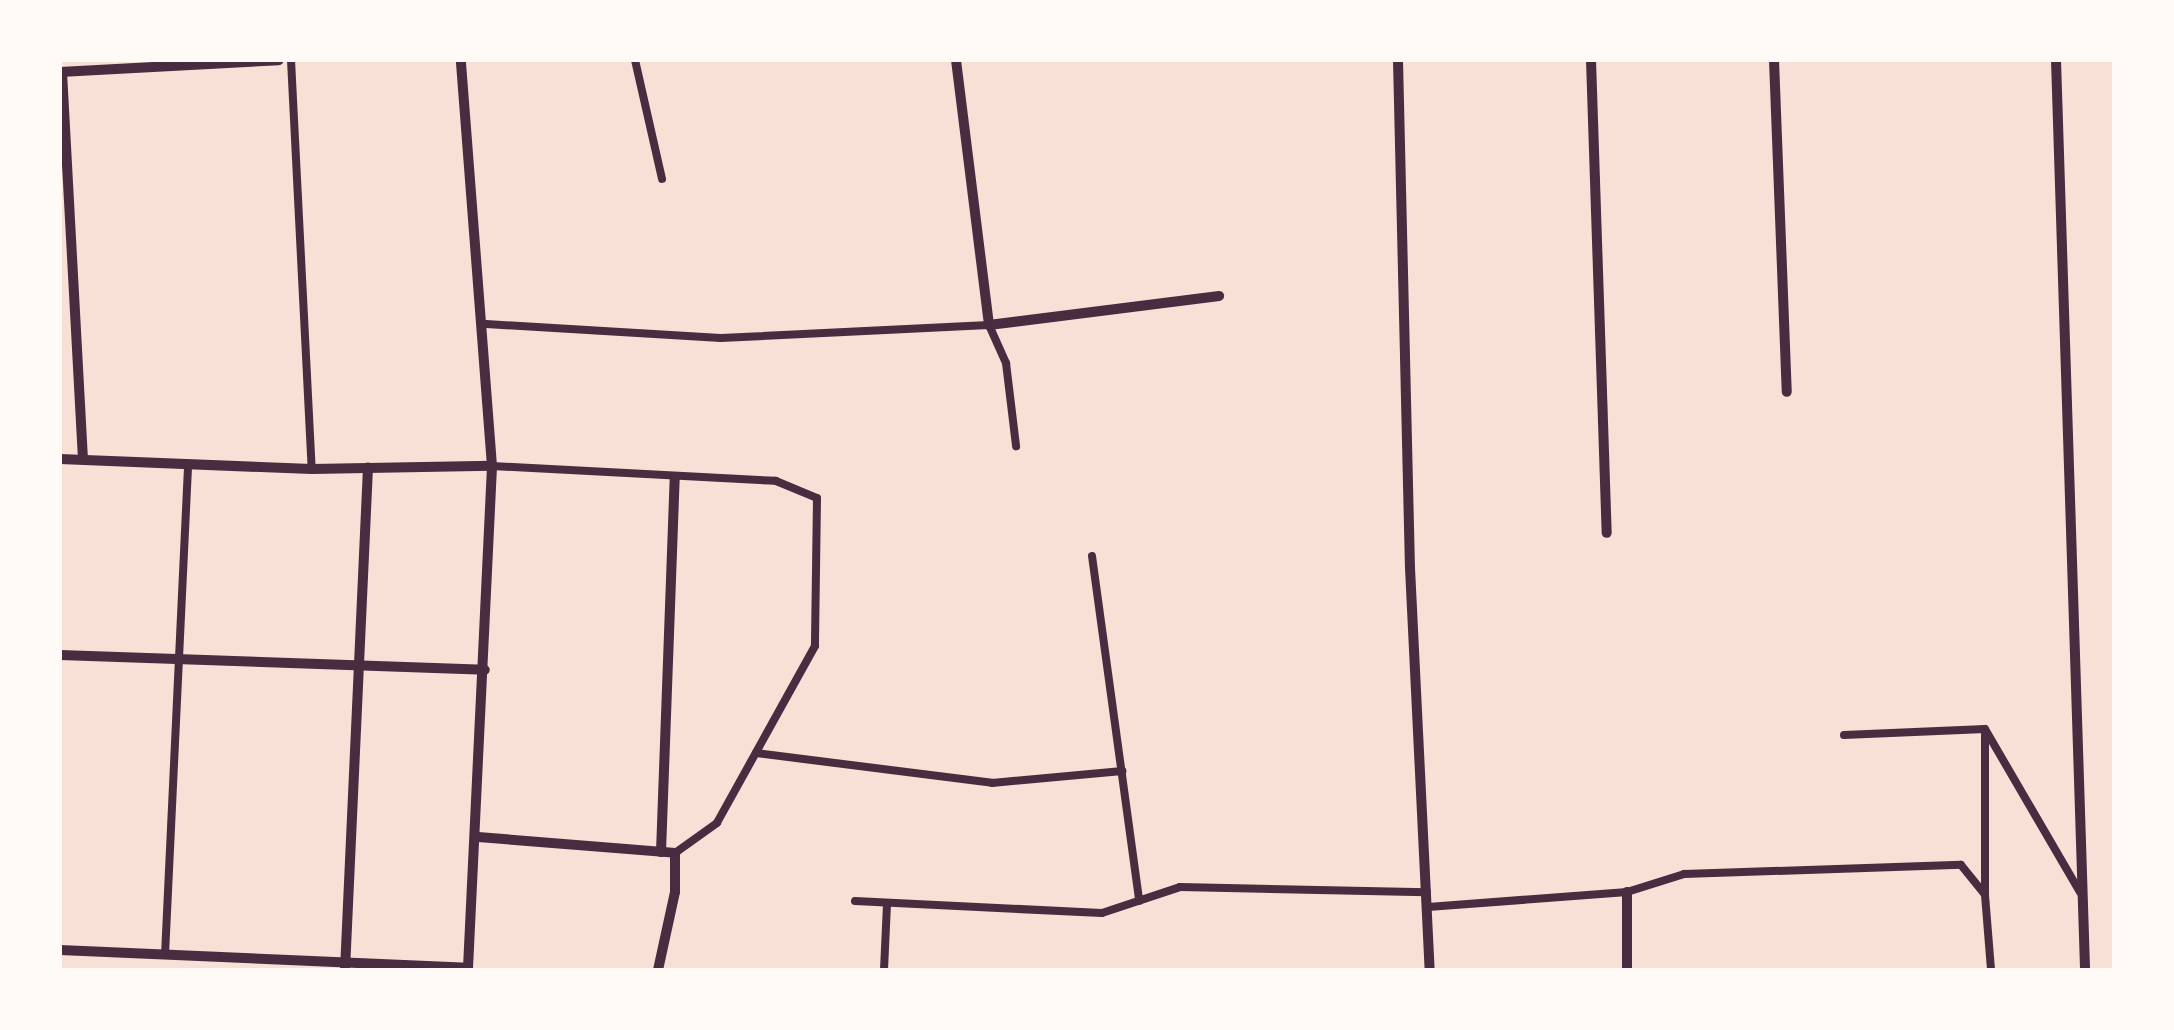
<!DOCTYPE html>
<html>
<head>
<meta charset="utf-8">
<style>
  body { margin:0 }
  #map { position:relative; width:2174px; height:1030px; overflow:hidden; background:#f7e1d7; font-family:Lato,sans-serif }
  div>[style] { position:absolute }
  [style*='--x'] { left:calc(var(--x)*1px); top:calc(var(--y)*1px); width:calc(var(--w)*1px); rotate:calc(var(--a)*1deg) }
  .service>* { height:8px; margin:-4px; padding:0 4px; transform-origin:4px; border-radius:4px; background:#4a2c40 }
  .minor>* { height:10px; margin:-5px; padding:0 5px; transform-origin:5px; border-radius:5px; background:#4a2c40 }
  span { translate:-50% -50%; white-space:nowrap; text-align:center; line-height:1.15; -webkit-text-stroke:8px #fffaf5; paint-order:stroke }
  .frame { position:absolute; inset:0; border:62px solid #fffaf5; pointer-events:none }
</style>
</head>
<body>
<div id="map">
  <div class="service">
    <div style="--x:291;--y:60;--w:410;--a:87.1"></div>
    <div style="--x:635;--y:60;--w:122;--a:77.2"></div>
    <div style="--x:486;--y:324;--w:235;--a:3.4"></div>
    <div style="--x:721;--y:338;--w:268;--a:-2.8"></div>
    <div style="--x:989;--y:325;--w:42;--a:65.9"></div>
    <div style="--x:1006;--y:363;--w:84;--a:83.1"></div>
    <div style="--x:492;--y:466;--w:284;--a:3"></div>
    <div style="--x:776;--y:481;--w:44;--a:22.5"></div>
    <div style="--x:817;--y:498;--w:148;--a:90.8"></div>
    <div style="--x:815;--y:646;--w:202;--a:119"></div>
    <div style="--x:717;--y:823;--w:52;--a:144.5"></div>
    <div style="--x:1092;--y:556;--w:348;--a:82.2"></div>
    <div style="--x:1844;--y:735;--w:141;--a:-2.4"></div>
    <div style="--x:1985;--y:729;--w:189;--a:59.8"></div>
    <div style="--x:756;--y:753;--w:238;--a:7.2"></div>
    <div style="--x:992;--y:783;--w:131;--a:-5.3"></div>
    <div style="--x:1985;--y:894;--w:161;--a:-90"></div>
    <div style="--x:855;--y:901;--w:247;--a:2.8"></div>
    <div style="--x:1102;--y:913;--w:82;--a:-18.4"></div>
    <div style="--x:1180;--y:887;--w:247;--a:1.2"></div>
    <div style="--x:1428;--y:907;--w:200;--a:-4.3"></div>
    <div style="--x:1627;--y:892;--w:60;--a:-17.5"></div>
    <div style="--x:1684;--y:874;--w:277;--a:-1.9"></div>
    <div style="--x:1961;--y:865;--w:38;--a:51"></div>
    <div style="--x:1985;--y:895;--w:75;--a:85.4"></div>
    <div style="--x:165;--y:955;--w:492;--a:-87.3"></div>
    <div style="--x:884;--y:970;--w:67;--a:-87.4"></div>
  </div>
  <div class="minor">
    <div style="--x:956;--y:60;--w:267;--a:82.9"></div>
    <div style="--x:989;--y:325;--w:232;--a:-7.2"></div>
    <div style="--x:1398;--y:60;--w:508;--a:88.65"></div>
    <div style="--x:1410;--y:568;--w:402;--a:87.2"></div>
    <div style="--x:1591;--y:60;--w:473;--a:88.1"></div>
    <div style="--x:1774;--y:60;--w:332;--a:87.8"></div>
    <div style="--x:2056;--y:60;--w:910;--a:88.17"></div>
    <div style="--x:60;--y:72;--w:219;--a:-3.1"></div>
    <div style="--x:62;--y:72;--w:388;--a:86.9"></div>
    <div style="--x:60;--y:459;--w:252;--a:2.3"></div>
    <div style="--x:312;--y:469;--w:180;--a:-1"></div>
    <div style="--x:60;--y:655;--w:425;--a:2"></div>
    <div style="--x:478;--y:837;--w:198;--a:4.6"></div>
    <div style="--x:675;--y:853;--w:39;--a:90"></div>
    <div style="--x:675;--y:892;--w:80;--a:102.3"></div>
    <div style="--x:661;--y:852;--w:375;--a:-87.9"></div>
    <div style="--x:1627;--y:892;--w:78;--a:90"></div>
    <div style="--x:60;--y:950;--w:408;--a:2.5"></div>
    <div style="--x:468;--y:968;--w:503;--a:-87.26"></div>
    <div style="--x:492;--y:466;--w:407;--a:-94.4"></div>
    <div style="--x:345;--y:970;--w:503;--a:-87.38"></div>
  </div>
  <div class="frame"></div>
</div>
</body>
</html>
